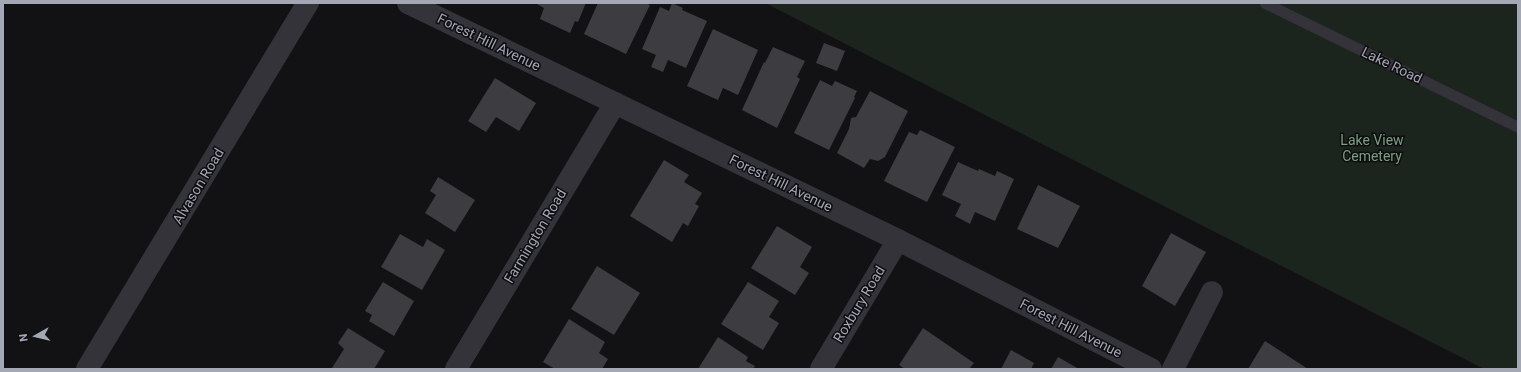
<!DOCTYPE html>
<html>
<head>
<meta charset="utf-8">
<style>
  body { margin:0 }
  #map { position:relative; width:1521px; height:372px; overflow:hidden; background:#121214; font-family:Roboto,sans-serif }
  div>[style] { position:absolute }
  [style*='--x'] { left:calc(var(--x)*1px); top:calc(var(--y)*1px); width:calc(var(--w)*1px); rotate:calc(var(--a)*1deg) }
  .green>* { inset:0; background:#1c241e }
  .building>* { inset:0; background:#3d3c41 }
  .lane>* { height:11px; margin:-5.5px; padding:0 5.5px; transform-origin:5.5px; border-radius:5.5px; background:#333339 }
  .street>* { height:22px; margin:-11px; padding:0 11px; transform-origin:11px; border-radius:11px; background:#333339 }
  span { translate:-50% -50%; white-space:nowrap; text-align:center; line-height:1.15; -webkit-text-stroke:3px #0d0d0f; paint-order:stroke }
  .street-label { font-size:14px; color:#a4a7b4 }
  .park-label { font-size:14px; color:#7aa081 }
  .frame { position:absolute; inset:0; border:4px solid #a4a7b4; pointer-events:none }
  .north { position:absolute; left:16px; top:316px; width:40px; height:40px; -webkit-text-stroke:3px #0d0d0f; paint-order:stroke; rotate:262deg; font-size:11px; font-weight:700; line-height:16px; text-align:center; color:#a4a7b4 }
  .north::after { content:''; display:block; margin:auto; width:14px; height:18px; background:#a4a7b4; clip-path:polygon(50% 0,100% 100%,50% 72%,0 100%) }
</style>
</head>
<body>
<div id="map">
  <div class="green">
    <div style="clip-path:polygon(765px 3px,1518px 3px,1518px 369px,1484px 369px)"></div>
  </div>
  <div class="building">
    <div style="clip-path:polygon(535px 3px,586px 3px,578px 22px,575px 21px,570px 33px,540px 19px,544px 8px)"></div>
    <div style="clip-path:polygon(598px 3px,645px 3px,650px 5px,626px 54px,584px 34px)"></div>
    <div style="clip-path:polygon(672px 3px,683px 8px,682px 10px,707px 21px,686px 68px,668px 60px,663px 72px,651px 67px,656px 55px,642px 49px,660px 7px,669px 11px)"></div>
    <div style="clip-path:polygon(713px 29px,758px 50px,738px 95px,723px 88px,718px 100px,687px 86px)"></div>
    <div style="clip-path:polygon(824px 43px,845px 51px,837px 71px,816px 63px)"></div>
    <div style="clip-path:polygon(773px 47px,805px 61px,797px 77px,800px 79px,777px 128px,742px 110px,764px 62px,765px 63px)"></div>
    <div style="clip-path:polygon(495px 78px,536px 103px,519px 131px,496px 117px,486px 132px,468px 121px)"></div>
    <div style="clip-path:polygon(820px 80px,832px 86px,835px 81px,857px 91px,854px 97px,855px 98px,829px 150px,794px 133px)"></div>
    <div style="clip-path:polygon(870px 91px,908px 111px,885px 157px,878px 161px,870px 159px,864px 168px,837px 153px,849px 129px,851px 118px,856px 117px)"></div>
    <div style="clip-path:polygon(920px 130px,955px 147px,927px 202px,884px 181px,909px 132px,917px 135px)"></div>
    <div style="clip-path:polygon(664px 160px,689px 175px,684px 182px,702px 193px,695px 204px,699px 206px,688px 226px,683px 223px,672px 242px,630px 216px)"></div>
    <div style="clip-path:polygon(958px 162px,978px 171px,979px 169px,995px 176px,997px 171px,1014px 179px,995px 221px,975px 212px,970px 224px,955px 216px,961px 204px,942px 195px)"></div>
    <div style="clip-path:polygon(438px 177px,475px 200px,455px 232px,425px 213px,436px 195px,430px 191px)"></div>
    <div style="clip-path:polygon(1038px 185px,1080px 206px,1058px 248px,1017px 229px)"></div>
    <div style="clip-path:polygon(777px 226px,812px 247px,800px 267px,809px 273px,795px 295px,751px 268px)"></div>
    <div style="clip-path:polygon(1171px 233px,1206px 252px,1175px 306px,1142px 286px)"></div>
    <div style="clip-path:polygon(400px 234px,423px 247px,427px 239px,445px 250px,422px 290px,381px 267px)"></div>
    <div style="clip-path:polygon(597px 266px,640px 293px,614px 335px,571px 309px)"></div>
    <div style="clip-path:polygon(383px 282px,414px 301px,394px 336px,369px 321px,372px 315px,365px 311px)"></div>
    <div style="clip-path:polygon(748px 282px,779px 301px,769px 317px,779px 323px,763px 350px,721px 324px)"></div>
    <div style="clip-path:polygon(569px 319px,605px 342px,599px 353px,608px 359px,602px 369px,555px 369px,543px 362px)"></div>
    <div style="clip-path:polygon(348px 328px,385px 351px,374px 369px,332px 368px,344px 349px,338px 343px)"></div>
    <div style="clip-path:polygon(923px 328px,974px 363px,969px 369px,905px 369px,899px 365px)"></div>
    <div style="clip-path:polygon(718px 337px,748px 357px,746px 361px,755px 366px,753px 369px,698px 369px)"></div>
    <div style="clip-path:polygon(1265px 341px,1308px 369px,1248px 369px)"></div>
    <div style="clip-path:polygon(1011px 350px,1034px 363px,1031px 369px,1001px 369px)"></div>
    <div style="clip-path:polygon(1058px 357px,1079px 369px,1051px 369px)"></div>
  </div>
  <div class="lane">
    <div style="--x:1265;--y:3;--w:282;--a:26.1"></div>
  </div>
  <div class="street">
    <div style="--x:408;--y:3;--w:544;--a:25.81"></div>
    <div style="--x:898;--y:240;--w:284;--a:27"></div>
    <div style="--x:87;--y:369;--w:428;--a:-58.9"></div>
    <div style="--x:456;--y:369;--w:310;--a:-59.1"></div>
    <div style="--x:821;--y:369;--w:150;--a:-59.2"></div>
    <div style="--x:1173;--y:369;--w:86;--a:-63.1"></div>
  </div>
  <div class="street-label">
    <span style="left:489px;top:42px;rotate:26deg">Forest Hill Avenue</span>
    <span style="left:1392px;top:65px;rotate:26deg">Lake Road</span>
    <span style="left:781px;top:183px;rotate:26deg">Forest Hill Avenue</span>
    <span style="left:198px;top:186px;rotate:-59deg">Alvason Road</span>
    <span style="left:535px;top:236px;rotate:-59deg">Farmington Road</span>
    <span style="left:859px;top:304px;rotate:-59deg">Roxbury Road</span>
    <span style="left:1071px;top:328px;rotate:27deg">Forest Hill Avenue</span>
  </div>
  <div class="park-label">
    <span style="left:1372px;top:148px">Lake View<br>Cemetery</span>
  </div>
  <div class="frame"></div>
  <div class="north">N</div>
</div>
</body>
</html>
